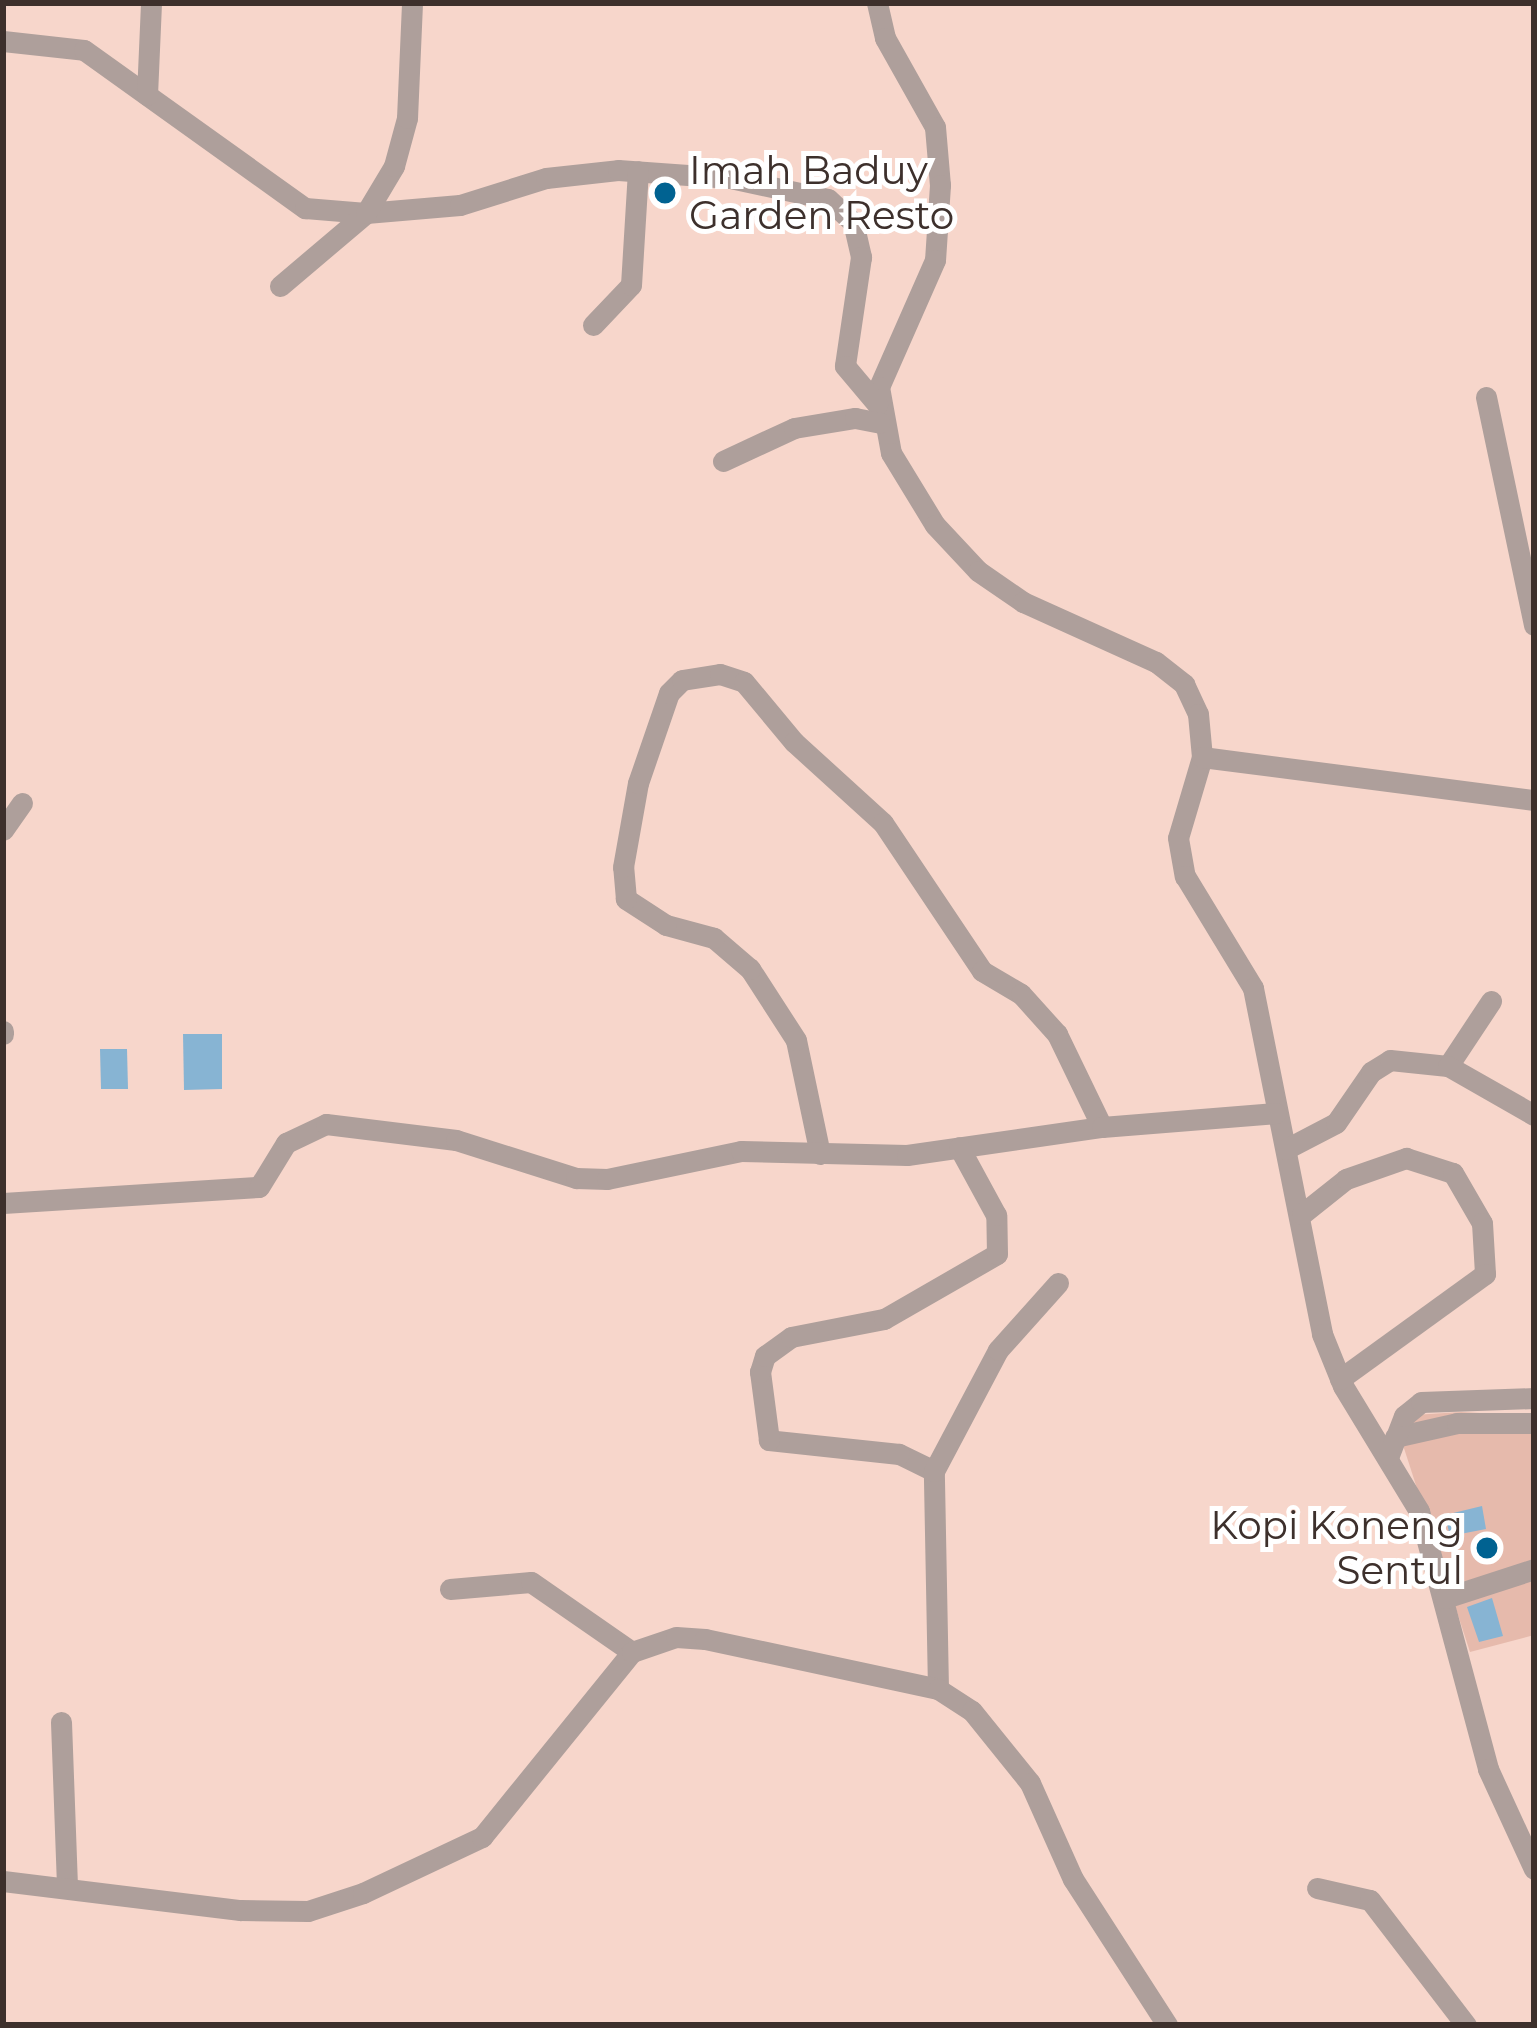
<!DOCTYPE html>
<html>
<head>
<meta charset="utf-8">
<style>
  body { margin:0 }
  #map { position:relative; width:1537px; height:2028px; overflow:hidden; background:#f7d6cb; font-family:Montserrat,sans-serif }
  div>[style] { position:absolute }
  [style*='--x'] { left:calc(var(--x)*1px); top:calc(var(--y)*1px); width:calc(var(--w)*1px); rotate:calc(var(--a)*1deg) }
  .green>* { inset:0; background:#e6baac }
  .building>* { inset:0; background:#87b4d3 }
  .minor>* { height:21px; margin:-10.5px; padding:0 10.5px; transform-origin:10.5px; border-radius:10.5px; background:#ae9f9b }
  .dots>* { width:33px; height:33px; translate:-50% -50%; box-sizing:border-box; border:6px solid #fff; border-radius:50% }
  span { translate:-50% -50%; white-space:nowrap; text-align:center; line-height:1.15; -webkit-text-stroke:10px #fff; paint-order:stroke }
  .poi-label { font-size:39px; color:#3d302c }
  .left { translate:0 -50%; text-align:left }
  .right { translate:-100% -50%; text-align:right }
  .frame { position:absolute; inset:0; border:6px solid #3d302c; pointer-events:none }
</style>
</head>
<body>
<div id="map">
  <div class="green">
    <div style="clip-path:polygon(1461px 1412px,1534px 1416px,1534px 1635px,1470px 1652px,1402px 1442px,1413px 1415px)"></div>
  </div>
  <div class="building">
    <div style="clip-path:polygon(183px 1034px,222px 1034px,222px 1089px,184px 1090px)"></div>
    <div style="clip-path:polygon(100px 1049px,127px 1049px,128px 1089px,101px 1089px)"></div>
    <div style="clip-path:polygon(1482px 1506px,1486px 1529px,1450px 1536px,1445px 1515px)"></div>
    <div style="clip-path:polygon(1492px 1598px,1503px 1636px,1479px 1642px,1467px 1607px)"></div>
  </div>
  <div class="minor">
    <div style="--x:877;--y:3;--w:36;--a:77"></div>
    <div style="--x:885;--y:38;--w:102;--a:60.7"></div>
    <div style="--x:935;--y:127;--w:58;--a:85.1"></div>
    <div style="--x:940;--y:185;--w:75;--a:93.8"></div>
    <div style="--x:935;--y:260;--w:139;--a:113.8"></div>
    <div style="--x:879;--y:387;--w:67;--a:79.7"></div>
    <div style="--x:891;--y:453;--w:84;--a:58.6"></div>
    <div style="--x:935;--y:525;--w:63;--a:46.9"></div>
    <div style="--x:978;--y:571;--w:55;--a:34.6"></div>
    <div style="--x:1023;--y:602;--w:146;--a:24.3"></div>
    <div style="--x:1156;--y:662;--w:36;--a:38"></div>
    <div style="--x:1184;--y:684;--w:33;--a:65"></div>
    <div style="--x:1198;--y:714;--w:43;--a:84.7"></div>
    <div style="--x:1202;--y:757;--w:84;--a:106.5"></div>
    <div style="--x:1178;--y:838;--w:39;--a:80"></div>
    <div style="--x:1185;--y:876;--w:131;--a:58.7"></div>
    <div style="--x:1253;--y:988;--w:353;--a:78.7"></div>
    <div style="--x:1322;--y:1334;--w:56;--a:68"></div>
    <div style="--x:1343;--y:1386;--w:146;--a:58.7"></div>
    <div style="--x:1419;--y:1511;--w:267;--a:75"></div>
    <div style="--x:1488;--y:1769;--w:110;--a:65.3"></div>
    <div style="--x:3;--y:41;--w:81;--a:6.3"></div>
    <div style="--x:84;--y:50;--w:272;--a:35.6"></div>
    <div style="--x:305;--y:208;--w:61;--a:4.7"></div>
    <div style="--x:366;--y:213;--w:94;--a:-4.9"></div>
    <div style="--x:460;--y:205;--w:90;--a:-17.4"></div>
    <div style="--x:546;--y:178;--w:72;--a:-6.3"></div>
    <div style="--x:618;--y:170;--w:112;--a:4.1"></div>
    <div style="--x:730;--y:178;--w:100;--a:12.1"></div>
    <div style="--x:828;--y:199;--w:34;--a:43"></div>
    <div style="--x:853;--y:222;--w:36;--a:77"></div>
    <div style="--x:861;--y:257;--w:110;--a:98.4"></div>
    <div style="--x:845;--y:366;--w:50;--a:49.9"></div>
    <div style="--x:147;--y:95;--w:92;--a:-87.5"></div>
    <div style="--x:280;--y:286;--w:113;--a:-40.3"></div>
    <div style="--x:366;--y:213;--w:55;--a:-59.2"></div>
    <div style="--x:394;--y:166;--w:50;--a:-74.8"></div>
    <div style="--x:407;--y:118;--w:115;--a:-87.5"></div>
    <div style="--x:593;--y:325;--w:55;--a:-46.5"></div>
    <div style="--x:631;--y:285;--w:114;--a:-86.5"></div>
    <div style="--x:1486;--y:397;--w:233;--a:78.1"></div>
    <div style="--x:723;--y:461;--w:78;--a:-24.9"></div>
    <div style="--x:794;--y:428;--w:62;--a:-9.3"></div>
    <div style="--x:855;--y:418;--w:25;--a:11"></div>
    <div style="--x:1202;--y:757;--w:335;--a:7.4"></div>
    <div style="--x:3;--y:830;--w:33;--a:-55"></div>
    <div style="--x:3;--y:1031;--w:3;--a:90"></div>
    <div style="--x:1448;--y:1066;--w:78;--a:-56.5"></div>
    <div style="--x:1286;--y:1149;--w:56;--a:-27.5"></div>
    <div style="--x:1336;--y:1123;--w:62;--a:-55.5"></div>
    <div style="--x:1371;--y:1072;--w:22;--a:-32"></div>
    <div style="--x:1390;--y:1060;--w:58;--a:5.9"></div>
    <div style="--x:1448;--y:1066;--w:99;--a:29.7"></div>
    <div style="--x:820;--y:1154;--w:116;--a:-101.9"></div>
    <div style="--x:796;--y:1040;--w:85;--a:-122.9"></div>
    <div style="--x:750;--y:969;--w:48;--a:-139.3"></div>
    <div style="--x:714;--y:938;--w:50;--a:-164.8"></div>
    <div style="--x:666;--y:925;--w:48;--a:-147"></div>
    <div style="--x:626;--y:899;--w:32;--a:-95"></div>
    <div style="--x:623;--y:867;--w:85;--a:-79.9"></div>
    <div style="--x:638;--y:783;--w:95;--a:-71"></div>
    <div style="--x:669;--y:693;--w:18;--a:-45"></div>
    <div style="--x:682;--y:680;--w:38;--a:-9"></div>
    <div style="--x:720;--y:674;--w:25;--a:18"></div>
    <div style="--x:744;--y:682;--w:78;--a:50.2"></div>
    <div style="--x:794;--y:742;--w:120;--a:42.3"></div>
    <div style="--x:883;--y:823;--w:178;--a:56.2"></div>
    <div style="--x:982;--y:971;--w:45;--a:30.5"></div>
    <div style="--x:1021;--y:994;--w:54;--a:48"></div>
    <div style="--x:1057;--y:1034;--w:103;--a:64.2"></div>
    <div style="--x:3;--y:1203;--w:256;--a:-3.6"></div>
    <div style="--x:259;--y:1187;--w:52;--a:-58.5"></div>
    <div style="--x:286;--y:1143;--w:44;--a:-25.4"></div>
    <div style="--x:326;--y:1124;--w:131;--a:7"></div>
    <div style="--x:456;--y:1140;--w:126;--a:17.6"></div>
    <div style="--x:576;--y:1178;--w:31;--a:2"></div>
    <div style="--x:607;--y:1179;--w:137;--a:-11.8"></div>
    <div style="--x:741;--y:1151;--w:166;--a:1.4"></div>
    <div style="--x:907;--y:1155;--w:197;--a:-8.2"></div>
    <div style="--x:1102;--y:1127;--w:174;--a:-4.6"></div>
    <div style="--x:1302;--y:1214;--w:56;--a:-38.5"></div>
    <div style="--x:1346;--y:1179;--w:64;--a:-19.3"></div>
    <div style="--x:1406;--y:1158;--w:49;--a:17.7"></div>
    <div style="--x:1453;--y:1173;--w:58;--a:59.9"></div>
    <div style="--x:1482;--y:1223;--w:51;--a:86.6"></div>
    <div style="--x:1485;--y:1274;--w:179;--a:144.1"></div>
    <div style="--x:1395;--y:1437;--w:64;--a:-12.7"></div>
    <div style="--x:1457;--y:1423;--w:77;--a:0"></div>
    <div style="--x:1389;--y:1455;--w:42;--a:-69"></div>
    <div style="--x:1404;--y:1416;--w:22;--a:-39"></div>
    <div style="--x:1421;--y:1402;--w:113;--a:-2"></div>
    <div style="--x:934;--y:1471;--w:39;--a:-154"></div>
    <div style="--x:899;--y:1454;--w:131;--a:-173.9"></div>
    <div style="--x:769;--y:1440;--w:69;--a:-97.5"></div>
    <div style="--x:760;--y:1372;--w:17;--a:-73"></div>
    <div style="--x:765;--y:1356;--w:32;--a:-36"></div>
    <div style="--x:791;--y:1337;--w:95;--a:-11"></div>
    <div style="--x:884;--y:1319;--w:130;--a:-29.9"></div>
    <div style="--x:997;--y:1254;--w:39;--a:-91"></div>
    <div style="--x:996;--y:1215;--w:77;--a:-118.6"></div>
    <div style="--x:450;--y:1589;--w:81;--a:-4.9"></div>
    <div style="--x:531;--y:1582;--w:123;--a:34.7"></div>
    <div style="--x:1445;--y:1598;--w:94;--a:-18"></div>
    <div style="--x:938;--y:1689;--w:218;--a:-91.1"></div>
    <div style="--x:934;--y:1471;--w:137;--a:-62.1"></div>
    <div style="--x:998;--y:1350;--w:90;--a:-48.2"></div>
    <div style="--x:61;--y:1722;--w:164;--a:87.9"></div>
    <div style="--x:3;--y:1881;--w:239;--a:7"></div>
    <div style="--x:240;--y:1910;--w:68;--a:0.8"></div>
    <div style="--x:308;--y:1911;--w:58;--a:-18.1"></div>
    <div style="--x:363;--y:1893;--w:132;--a:-25.2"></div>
    <div style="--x:482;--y:1837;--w:238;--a:-51"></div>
    <div style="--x:632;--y:1652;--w:46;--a:-18.8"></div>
    <div style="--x:676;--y:1637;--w:29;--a:4"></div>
    <div style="--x:705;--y:1639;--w:238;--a:12.1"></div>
    <div style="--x:938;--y:1689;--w:40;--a:32.9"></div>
    <div style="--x:972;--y:1711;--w:92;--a:51.1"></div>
    <div style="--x:1030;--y:1783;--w:105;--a:65.9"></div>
    <div style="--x:1073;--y:1879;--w:174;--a:57.2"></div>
    <div style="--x:1317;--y:1888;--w:54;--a:12.8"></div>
    <div style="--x:1370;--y:1900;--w:158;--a:52.5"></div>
  </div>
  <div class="dots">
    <div style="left:665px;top:193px;background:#006291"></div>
    <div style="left:1487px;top:1548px;background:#006291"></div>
  </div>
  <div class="poi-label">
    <span class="left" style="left:689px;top:193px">Imah Baduy<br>Garden Resto</span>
    <span class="right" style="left:1463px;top:1548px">Kopi Koneng<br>Sentul</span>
  </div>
  <div class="frame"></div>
</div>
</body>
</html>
